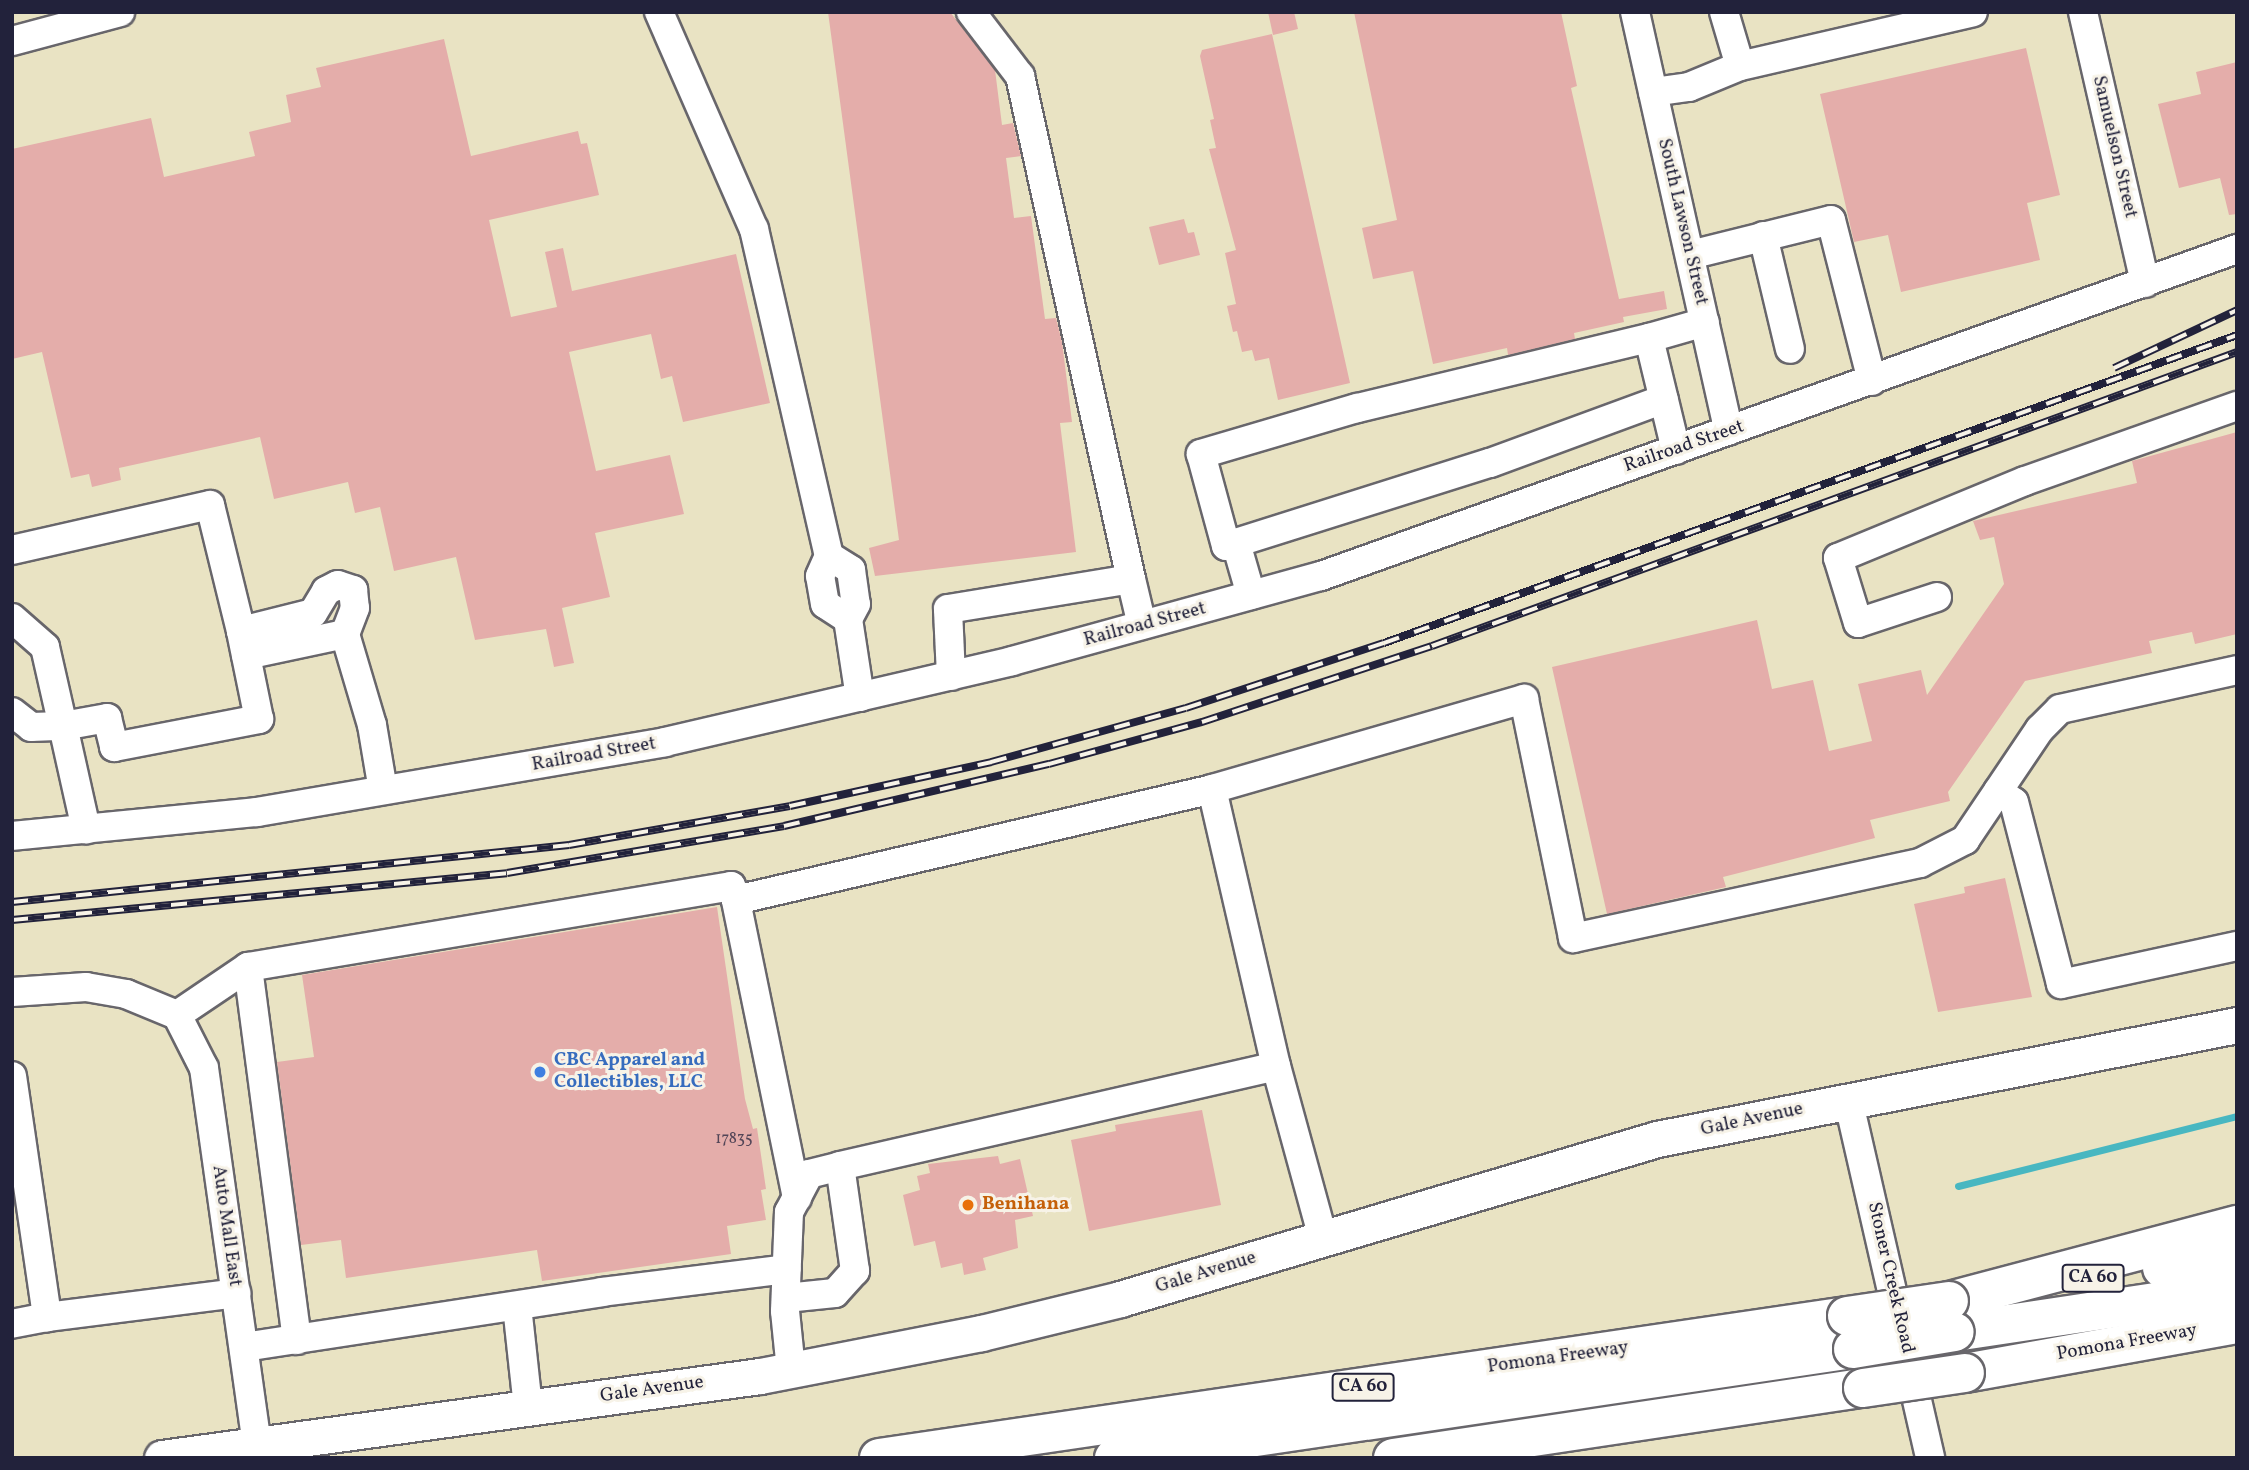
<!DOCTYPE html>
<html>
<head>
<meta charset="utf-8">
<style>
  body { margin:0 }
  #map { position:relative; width:2249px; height:1470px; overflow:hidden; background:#e9e3c3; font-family:Vollkorn,serif }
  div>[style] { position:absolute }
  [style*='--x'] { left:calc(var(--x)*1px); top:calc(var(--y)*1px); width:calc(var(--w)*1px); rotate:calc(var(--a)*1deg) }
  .stream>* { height:7px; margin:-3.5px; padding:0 3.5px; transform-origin:3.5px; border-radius:3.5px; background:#48b7c1 }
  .building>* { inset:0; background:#e4adaa }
  .roads { filter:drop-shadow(2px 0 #68666b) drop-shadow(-2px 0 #68666b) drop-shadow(0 2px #68666b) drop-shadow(0 -2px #68666b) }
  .minor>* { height:28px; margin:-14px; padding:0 14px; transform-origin:14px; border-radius:14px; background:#fff }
  .major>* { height:35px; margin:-17.5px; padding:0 17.5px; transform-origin:17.5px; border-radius:17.5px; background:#fff }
  .highway>* { height:38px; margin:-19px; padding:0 19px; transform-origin:19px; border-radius:19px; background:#fff }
  .rail>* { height:8px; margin-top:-4px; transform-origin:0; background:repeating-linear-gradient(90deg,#f7f3e8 0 16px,#22223b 0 32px); box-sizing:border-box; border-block:2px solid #22223b }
  .bridges { filter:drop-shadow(2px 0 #68666b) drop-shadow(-2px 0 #68666b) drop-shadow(0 2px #68666b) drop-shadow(0 -2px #68666b) }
  .highway-bridge>* { height:38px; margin:-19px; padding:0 19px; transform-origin:19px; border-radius:19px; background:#fff }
  .dots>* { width:19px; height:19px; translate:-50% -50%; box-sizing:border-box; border:4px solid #f7f3e8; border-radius:50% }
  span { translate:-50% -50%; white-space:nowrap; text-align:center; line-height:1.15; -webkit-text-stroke:6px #f7f3e8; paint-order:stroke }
  .number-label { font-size:16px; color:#524557 }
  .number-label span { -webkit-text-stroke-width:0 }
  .shield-label span { padding:2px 5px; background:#f7f3e8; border:2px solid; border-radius:5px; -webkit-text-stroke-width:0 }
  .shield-label { font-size:18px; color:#22223b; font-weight:700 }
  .street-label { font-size:19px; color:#22223b }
  .shop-label { font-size:19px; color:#366cbe; font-weight:700 }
  .left { translate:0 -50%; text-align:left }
  .food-label { font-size:19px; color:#c56008; font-weight:700 }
  .frame { position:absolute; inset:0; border:14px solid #22223b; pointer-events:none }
</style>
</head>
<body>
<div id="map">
  <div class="stream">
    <div style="--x:1958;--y:1186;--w:288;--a:-14.1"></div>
  </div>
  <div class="building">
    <div style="clip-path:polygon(828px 12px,950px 12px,995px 70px,1002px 125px,1013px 123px,1021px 156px,1006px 158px,1014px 218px,1031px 216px,1045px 319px,1056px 318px,1062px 342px,1072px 422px,1060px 423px,1076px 552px,875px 576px,869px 548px,899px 540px)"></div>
    <div style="clip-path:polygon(1268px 12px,1294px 12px,1298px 29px,1273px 35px)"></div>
    <div style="clip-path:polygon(1354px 12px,1561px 12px,1577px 86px,1571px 88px,1619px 299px,1664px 291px,1667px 309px,1623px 317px,1624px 322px,1574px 333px,1575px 339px,1508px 355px,1507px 348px,1433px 364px,1413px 271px,1373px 279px,1362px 228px,1397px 220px)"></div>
    <div style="clip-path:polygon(1272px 34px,1350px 383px,1278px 400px,1269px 358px,1255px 361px,1252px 350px,1242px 352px,1237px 331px,1233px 332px,1227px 306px,1236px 304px,1225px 253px,1236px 250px,1209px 149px,1216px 148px,1210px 120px,1214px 119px,1200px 56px,1202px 50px)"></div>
    <div style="clip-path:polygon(444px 39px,471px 156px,578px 131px,581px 144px,587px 143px,599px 195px,489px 220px,511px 317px,557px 307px,545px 252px,563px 248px,572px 291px,736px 254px,770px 403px,683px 422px,672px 376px,661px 379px,651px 334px,569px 352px,596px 471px,670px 455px,684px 514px,595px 533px,610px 597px,562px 608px,574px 663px,554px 667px,546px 629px,475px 640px,456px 557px,394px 571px,380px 507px,355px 513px,348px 482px,274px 499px,260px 437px,119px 468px,121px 480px,92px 487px,89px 474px,71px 478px,42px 352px,12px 359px,12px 149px,151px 118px,164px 177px,255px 156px,249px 132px,291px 122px,286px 95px,321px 87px,316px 68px)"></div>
    <div style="clip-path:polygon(2026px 48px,2060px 195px,2027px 203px,2040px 260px,1901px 292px,1888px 235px,1854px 242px,1820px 94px)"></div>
    <div style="clip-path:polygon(2237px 62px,2237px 214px,2229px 215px,2220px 178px,2179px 188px,2158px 104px,2201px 94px,2196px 72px)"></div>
    <div style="clip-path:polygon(1184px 219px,1188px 233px,1194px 232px,1200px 255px,1159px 265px,1149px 227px)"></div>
    <div style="clip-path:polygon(2237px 432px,2237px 634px,2195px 644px,2192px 632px,2149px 641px,2152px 653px,2025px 681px,1948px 792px,1950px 801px,1870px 820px,1875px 838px,1723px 877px,1726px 887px,1607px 914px,1552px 667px,1757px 620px,1772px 689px,1813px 680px,1829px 751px,1872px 741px,1858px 684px,1921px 670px,1927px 695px,2004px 584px,1994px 537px,1980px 540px,1973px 521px,2137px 483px,2132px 461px)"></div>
    <div style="clip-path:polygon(2005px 878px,2032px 997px,1938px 1012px,1914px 904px,1965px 893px,1964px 887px)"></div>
    <div style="clip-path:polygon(717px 907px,745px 1099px,753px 1129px,757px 1128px,766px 1189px,761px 1190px,766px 1220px,727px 1226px,731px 1254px,542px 1281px,537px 1250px,346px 1278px,341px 1240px,301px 1245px,277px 1062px,314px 1057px,302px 975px)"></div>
    <div style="clip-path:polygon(1202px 1110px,1221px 1205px,1089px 1231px,1071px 1140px,1116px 1131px,1115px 1125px)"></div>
    <div style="clip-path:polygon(998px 1156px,1000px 1164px,1020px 1159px,1033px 1216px,1015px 1220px,1018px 1248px,983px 1258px,986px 1270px,964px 1275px,962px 1263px,941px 1268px,935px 1241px,914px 1246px,903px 1195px,920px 1190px,917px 1176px,930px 1173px,928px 1164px)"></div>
  </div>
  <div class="roads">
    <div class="minor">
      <div style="--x:659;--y:12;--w:237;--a:66.4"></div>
      <div style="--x:754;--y:229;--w:335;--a:77.1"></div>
      <div style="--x:971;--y:12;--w:81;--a:52.6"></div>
      <div style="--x:1020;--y:76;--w:515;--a:77.56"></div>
      <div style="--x:1635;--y:12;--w:429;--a:77.4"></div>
      <div style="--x:1724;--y:12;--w:56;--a:73.5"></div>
      <div style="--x:1740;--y:66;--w:239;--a:-13"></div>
      <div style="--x:2083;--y:12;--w:278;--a:77.1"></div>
      <div style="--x:12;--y:41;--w:112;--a:-15"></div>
      <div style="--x:1653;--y:92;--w:36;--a:-8"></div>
      <div style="--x:1689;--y:87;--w:55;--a:-22.4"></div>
      <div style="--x:1763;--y:236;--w:116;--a:76.6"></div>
      <div style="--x:1690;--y:255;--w:145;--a:-13.9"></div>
      <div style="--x:1831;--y:220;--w:166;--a:75.7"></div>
      <div style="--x:1649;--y:338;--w:300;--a:166.5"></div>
      <div style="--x:1357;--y:408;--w:163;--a:163.6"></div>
      <div style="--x:1201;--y:454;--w:95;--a:74.8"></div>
      <div style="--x:1226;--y:546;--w:277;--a:-17.5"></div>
      <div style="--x:1490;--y:463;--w:185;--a:-20.2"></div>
      <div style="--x:1676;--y:450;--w:115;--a:-103.6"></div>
      <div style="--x:1649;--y:338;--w:58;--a:-15.9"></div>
      <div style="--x:1236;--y:543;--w:54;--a:73.9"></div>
      <div style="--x:12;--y:550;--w:203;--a:-12.8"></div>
      <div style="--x:210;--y:505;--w:130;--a:76.2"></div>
      <div style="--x:241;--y:631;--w:74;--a:-14"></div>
      <div style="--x:313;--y:613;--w:26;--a:-59"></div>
      <div style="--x:326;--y:591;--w:13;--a:-27"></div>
      <div style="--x:338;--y:585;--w:16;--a:18"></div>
      <div style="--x:353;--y:590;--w:18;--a:84"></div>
      <div style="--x:355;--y:608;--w:28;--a:111"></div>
      <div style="--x:345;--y:634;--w:95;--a:73.5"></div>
      <div style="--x:372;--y:725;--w:66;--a:80.4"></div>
      <div style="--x:1937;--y:597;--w:83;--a:161.8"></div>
      <div style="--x:1858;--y:623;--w:68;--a:-107.1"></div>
      <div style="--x:1838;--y:558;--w:202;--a:-22.4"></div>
      <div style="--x:2025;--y:481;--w:225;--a:-19.5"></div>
      <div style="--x:12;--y:618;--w:44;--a:41.3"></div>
      <div style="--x:45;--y:647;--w:81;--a:77.2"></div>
      <div style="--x:63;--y:726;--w:45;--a:-10.3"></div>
      <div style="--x:107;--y:718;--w:30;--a:76"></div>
      <div style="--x:114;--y:747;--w:148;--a:-10.9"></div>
      <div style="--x:259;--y:719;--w:90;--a:-101.6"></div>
      <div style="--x:848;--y:619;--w:27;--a:-147"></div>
      <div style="--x:825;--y:604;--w:28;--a:-100"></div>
      <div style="--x:820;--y:576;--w:22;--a:-66"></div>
      <div style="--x:829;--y:556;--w:26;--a:32"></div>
      <div style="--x:851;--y:570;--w:34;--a:82"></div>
      <div style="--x:856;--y:604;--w:17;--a:118"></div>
      <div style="--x:848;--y:619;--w:79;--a:81.3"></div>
      <div style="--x:246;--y:655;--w:101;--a:-12"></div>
      <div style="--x:951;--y:676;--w:67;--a:-92.6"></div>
      <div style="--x:948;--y:609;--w:185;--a:-9.3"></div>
      <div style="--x:1131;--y:579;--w:47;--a:76.6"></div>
      <div style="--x:12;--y:712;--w:24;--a:38"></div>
      <div style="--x:31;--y:727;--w:32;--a:-2"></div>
      <div style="--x:63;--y:726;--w:106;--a:77.4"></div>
      <div style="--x:1212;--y:789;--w:325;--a:-16.1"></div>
      <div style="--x:1524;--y:699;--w:244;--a:78.4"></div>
      <div style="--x:1573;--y:938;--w:355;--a:-12.2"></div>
      <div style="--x:1920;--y:863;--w:51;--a:-27.1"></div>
      <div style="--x:1965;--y:840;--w:134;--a:-56"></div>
      <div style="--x:2040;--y:729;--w:28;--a:-45"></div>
      <div style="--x:2060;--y:709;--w:181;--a:-12.4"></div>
      <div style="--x:1998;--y:791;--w:19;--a:35"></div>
      <div style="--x:2014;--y:802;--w:188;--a:75.5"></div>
      <div style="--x:2061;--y:984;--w:180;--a:-12.2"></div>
      <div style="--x:12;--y:836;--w:246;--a:-5.6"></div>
      <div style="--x:257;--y:812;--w:414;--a:-9.7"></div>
      <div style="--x:665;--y:742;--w:356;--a:-13.1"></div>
      <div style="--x:1012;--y:661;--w:320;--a:-15.4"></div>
      <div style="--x:1321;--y:576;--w:973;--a:-19.65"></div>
      <div style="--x:12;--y:992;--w:74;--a:-3.9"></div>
      <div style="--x:86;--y:987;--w:41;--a:9.9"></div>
      <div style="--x:126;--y:994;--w:55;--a:22.4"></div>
      <div style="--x:177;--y:1015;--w:59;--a:63"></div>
      <div style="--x:204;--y:1068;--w:379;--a:82"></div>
      <div style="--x:177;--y:1015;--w:86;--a:-34.1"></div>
      <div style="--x:12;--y:1076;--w:244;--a:81.7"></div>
      <div style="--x:47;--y:1317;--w:36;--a:169"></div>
      <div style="--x:1848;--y:1099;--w:368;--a:77.1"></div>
      <div style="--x:797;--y:1198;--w:304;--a:-101.6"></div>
      <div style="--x:736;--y:900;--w:489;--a:-13.1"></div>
      <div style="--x:1212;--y:789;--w:284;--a:77"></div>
      <div style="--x:786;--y:1298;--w:49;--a:-5.8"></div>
      <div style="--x:835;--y:1293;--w:30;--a:-48"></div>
      <div style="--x:855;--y:1271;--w:106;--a:-98.1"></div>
      <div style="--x:517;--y:1306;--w:102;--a:83.8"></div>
      <div style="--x:47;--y:1317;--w:191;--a:-7.2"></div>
      <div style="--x:297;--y:1340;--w:376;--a:-97.5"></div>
      <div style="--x:248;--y:967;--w:490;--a:-9.5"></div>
      <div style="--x:731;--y:886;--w:15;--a:70"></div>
      <div style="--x:244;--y:1347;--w:362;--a:-8.7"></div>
      <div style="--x:602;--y:1292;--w:186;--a:-7.1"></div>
      <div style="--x:791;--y:1370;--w:59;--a:-95.8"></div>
      <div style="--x:785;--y:1311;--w:99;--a:-87.7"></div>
      <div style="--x:789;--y:1212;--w:43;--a:-62.2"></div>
      <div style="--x:809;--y:1174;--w:32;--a:-14"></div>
      <div style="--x:840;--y:1166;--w:447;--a:-12.9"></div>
      <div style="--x:1276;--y:1066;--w:178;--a:74.7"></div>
    </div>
    <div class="major">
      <div style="--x:162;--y:1458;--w:604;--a:-7.81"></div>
      <div style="--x:760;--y:1376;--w:225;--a:-11"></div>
      <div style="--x:981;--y:1333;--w:143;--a:-13.7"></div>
      <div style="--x:1120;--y:1299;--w:560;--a:-16.59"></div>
      <div style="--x:1657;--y:1139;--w:591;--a:-11.12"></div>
    </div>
    <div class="highway">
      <div style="--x:2162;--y:1268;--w:76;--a:-9.1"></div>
      <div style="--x:1949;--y:1301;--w:298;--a:-14.8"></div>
      <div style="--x:1955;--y:1332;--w:285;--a:-8.5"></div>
      <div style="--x:1965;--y:1373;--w:276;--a:-10.2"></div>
      <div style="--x:879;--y:1458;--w:978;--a:-8.35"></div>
      <div style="--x:1114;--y:1458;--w:747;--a:-8.39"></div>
      <div style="--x:1393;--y:1458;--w:475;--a:-8.5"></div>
    </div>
  </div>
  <div class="rail">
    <div style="--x:2114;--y:368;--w:136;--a:-25.2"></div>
    <div style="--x:12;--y:902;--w:560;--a:-5.84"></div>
    <div style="--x:569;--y:845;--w:224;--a:-10"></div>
    <div style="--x:790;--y:806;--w:206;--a:-12.3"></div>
    <div style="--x:991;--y:762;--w:202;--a:-15.5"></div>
    <div style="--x:1186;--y:708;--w:208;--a:-18.2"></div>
    <div style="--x:1384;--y:643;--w:907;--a:-19.85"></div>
    <div style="--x:12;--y:920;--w:497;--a:-5.4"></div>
    <div style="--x:507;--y:873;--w:281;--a:-9.6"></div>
    <div style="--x:784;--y:826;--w:272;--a:-13.2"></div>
    <div style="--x:1049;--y:764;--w:159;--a:-15.4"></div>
    <div style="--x:1202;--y:722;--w:242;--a:-18.3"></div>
    <div style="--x:1432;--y:646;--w:857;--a:-20.06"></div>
  </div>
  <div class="bridges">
    <div class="highway-bridge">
      <div style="--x:1847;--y:1316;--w:103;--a:-8.4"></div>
      <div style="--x:1853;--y:1349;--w:103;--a:-9.5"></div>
      <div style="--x:1863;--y:1388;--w:103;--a:-8.4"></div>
    </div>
  </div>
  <div class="dots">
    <div style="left:540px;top:1072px;background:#3f7fe0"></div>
    <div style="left:968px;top:1205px;background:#e8710a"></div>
  </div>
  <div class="number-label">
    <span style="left:734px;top:1139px">17835</span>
  </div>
  <div class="shield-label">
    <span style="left:2093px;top:1278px">CA 60</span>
    <span style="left:1363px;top:1387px">CA 60</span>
  </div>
  <div class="street-label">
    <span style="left:2114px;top:147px;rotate:77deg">Samuelson Street</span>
    <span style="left:1682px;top:222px;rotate:77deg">South Lawson Street</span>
    <span style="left:1684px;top:447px;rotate:-19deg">Railroad Street</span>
    <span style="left:1145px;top:625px;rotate:-15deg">Railroad Street</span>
    <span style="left:594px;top:755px;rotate:-10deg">Railroad Street</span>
    <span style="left:1752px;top:1120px;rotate:-12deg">Gale Avenue</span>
    <span style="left:226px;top:1226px;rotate:82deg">Auto Mall East</span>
    <span style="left:1206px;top:1273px;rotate:-17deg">Gale Avenue</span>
    <span style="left:1890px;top:1278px;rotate:77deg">Stoner Creek Road</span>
    <span style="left:2127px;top:1343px;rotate:-10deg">Pomona Freeway</span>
    <span style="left:1558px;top:1358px;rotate:-8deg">Pomona Freeway</span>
    <span style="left:652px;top:1390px;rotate:-8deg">Gale Avenue</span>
  </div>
  <div class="shop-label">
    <span class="left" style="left:554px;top:1072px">CBC Apparel and<br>Collectibles, LLC</span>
  </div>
  <div class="food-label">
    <span class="left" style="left:982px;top:1205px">Benihana</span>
  </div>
  <div class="frame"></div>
</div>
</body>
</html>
